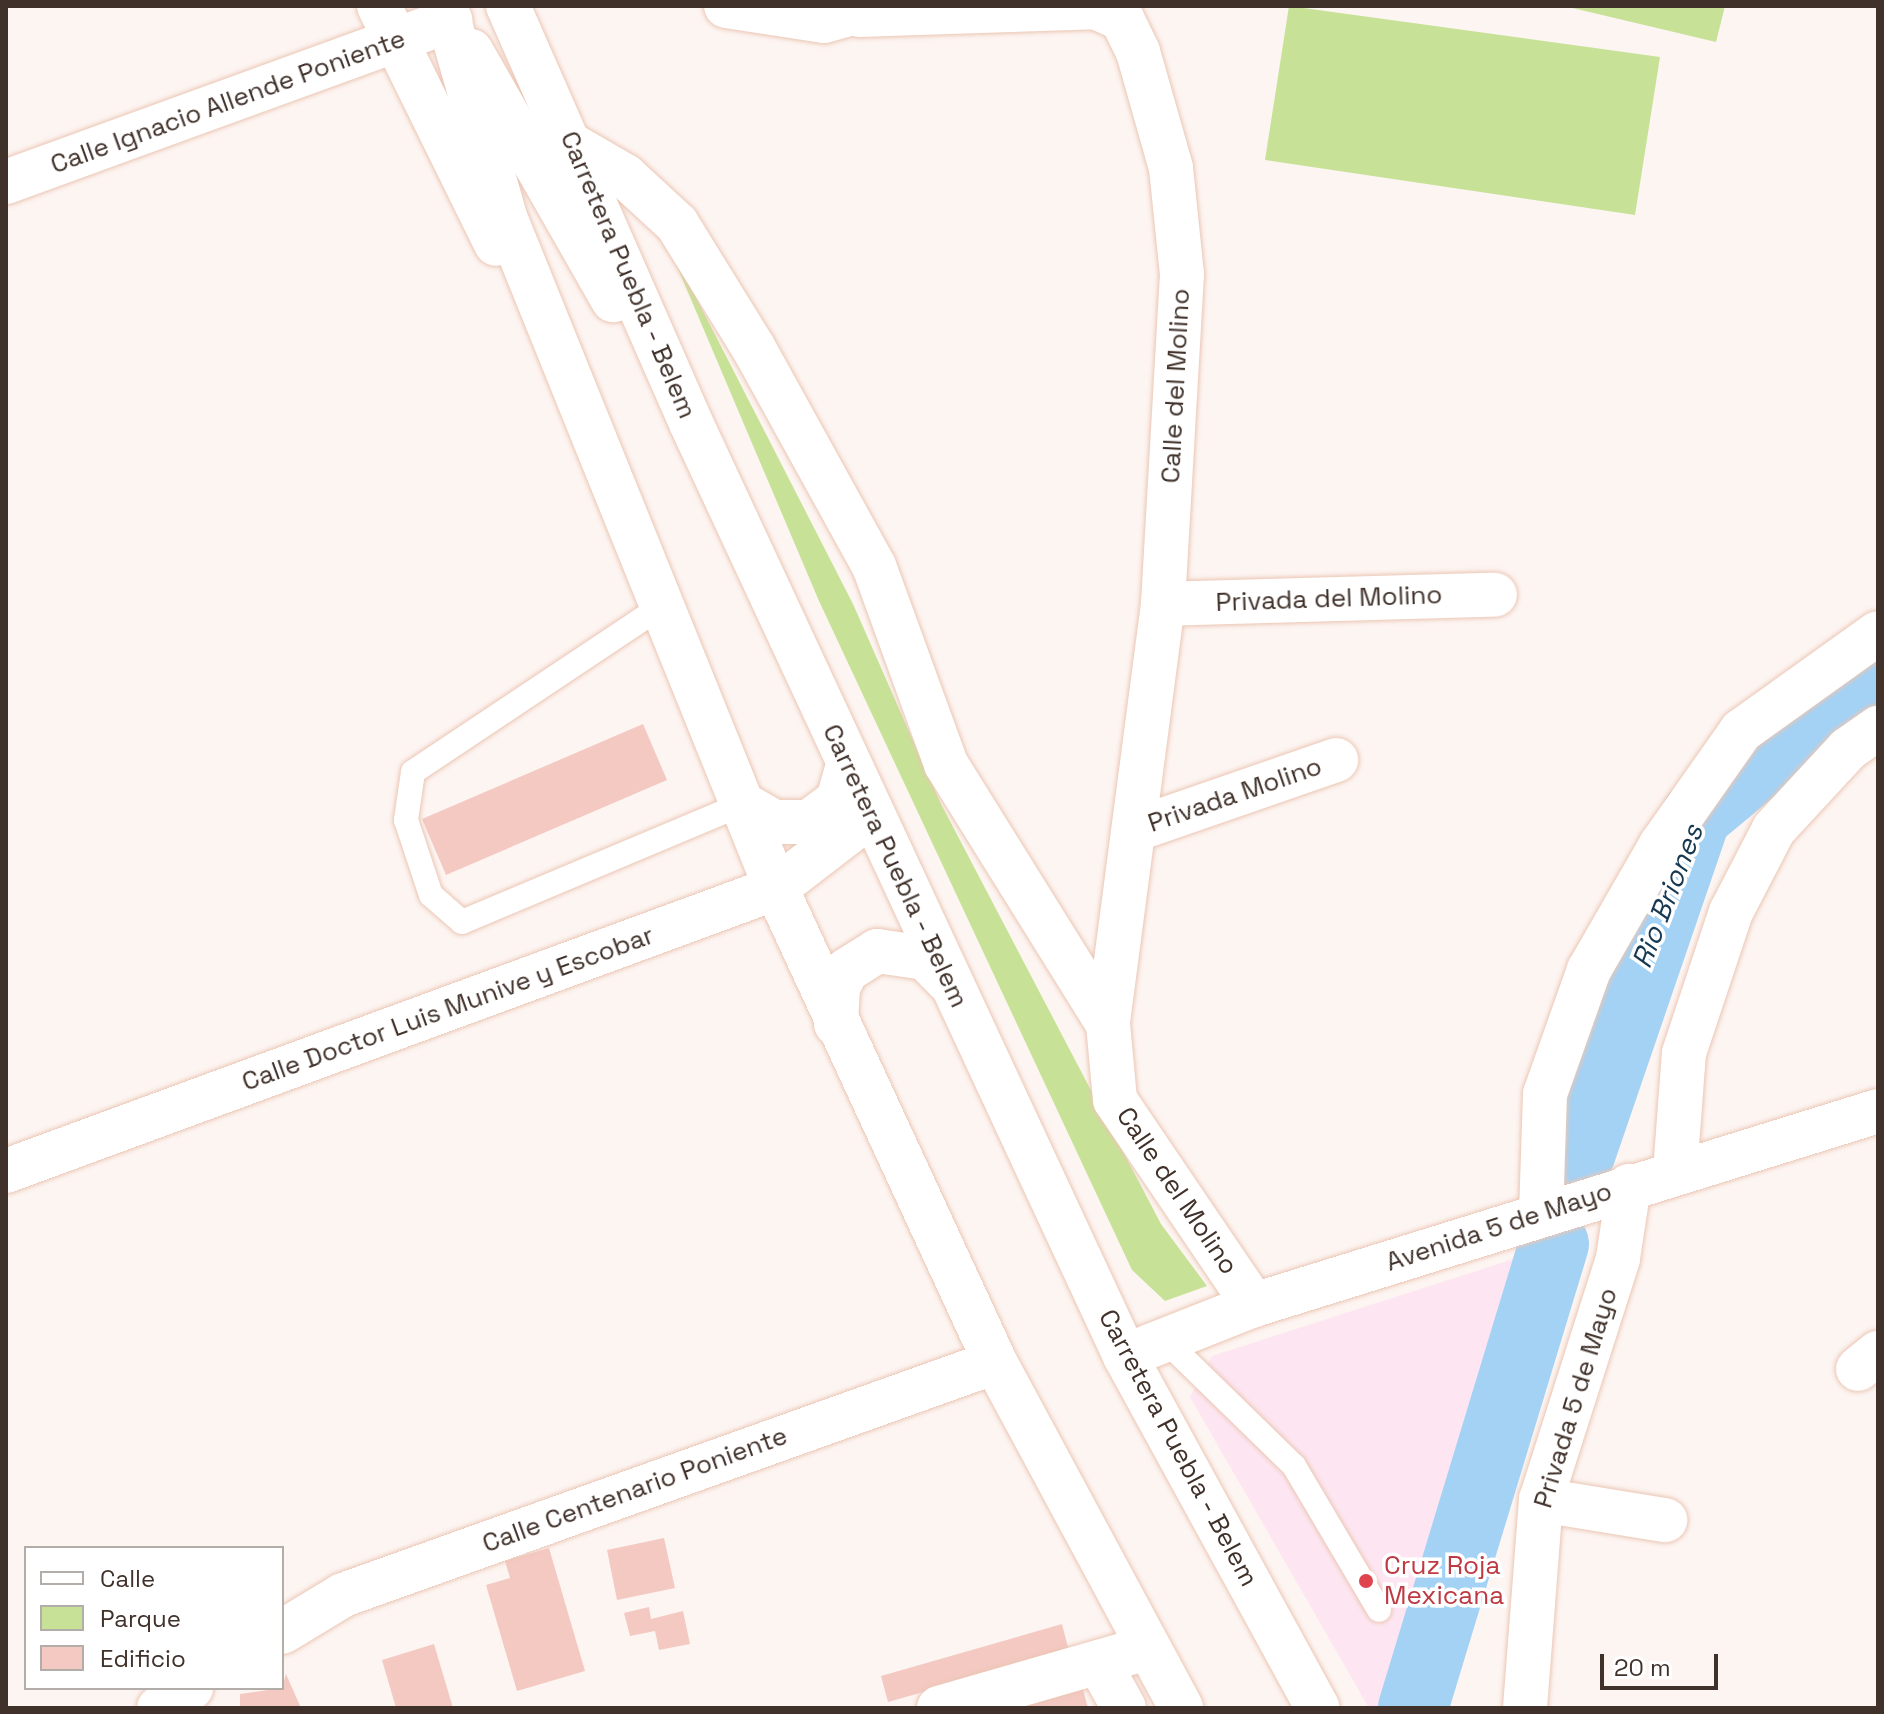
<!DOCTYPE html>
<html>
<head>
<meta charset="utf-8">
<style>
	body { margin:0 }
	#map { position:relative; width:1884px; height:1714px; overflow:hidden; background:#fdf5f2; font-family:"Space Grotesk",sans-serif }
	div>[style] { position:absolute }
	.medical>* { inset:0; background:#fde6f2 }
	.green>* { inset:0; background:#c7e297 }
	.river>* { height:70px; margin:-35px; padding:0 35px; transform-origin:35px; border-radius:35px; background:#a3d2f5 }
	.building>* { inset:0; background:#f4c9c2 }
	.roads { filter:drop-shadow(0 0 2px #ebc6b4) drop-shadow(0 0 2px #ebc6b4) }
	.lane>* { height:24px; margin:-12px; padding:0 12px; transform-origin:12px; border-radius:12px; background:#fff }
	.street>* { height:44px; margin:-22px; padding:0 22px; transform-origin:22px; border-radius:22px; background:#fff }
	.secondary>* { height:44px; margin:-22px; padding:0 22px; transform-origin:22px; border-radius:22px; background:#fff }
	.primary>* { height:44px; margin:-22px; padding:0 22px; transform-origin:22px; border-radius:22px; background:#fff }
	.dots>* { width:22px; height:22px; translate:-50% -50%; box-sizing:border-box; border:4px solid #fff; border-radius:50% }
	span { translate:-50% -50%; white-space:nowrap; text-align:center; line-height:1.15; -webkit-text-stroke:7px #fff; paint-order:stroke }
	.street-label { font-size:26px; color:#40312a }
	.health-label { font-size:26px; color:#be3a42 }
	.left { translate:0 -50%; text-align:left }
	.water-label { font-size:28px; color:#163951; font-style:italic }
	.frame { position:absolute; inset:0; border:8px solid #40312a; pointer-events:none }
	.legend { position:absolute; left:24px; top:1546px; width:260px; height:144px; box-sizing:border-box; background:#fff; border:2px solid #b3adaa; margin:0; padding:10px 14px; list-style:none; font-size:24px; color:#40312a }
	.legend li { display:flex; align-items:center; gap:16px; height:40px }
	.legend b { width:40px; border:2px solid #b3adaa }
	.scale { position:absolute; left:1600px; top:1654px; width:118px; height:36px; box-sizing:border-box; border:4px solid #40312a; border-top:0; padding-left:10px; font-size:24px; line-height:28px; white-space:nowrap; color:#40312a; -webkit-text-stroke:6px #fff; paint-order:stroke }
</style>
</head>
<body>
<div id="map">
	<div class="medical">
		<i style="clip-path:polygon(1526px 1255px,1476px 1454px,1397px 1708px,1369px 1708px,1190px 1397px,1212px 1356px)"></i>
	</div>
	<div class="green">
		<i style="clip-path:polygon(1289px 6px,1660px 57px,1635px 215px,1265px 160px)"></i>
		<i style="clip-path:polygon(1564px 6px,1725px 6px,1716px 42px)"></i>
		<i style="clip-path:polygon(662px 231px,853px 604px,941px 804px,1161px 1224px,1207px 1286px,1165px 1301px,1132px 1270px,819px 601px)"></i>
	</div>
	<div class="river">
		<i style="left:1580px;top:1155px;width:358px;rotate:-71.1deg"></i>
		<i style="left:1696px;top:816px;width:236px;rotate:-39.7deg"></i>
		<i style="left:1413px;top:1708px;width:485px;rotate:-73.1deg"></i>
	</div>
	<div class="building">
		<i style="clip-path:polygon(643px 724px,667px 780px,446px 875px,422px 819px)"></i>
		<i style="clip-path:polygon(664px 1538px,675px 1588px,617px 1600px,607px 1550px)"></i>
		<i style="clip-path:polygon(549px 1548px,585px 1671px,517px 1691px,486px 1585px,510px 1578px,505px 1561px)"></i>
		<i style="clip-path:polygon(649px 1607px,651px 1619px,683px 1611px,690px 1644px,659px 1650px,655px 1631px,630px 1636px,624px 1613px)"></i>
		<i style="clip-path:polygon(1062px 1624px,1069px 1651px,888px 1702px,881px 1676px)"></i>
		<i style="clip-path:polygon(434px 1644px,453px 1708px,396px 1708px,382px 1660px)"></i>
		<i style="clip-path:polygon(286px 1674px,301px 1708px,240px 1708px,240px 1694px,282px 1688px)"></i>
		<i style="clip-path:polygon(1081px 1682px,1088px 1708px,997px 1708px)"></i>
	</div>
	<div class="roads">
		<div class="lane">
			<i style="left:662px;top:606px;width:299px;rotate:146.3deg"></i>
			<i style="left:413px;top:772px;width:49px;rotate:98.3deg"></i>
			<i style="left:406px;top:820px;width:79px;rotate:71.6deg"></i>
			<i style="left:431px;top:895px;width:41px;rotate:41.1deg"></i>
			<i style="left:462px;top:922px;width:305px;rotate:-22.8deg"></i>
			<i style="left:1167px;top:1342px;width:177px;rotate:44.3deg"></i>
			<i style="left:1294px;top:1466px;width:167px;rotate:59.4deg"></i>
		</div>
		<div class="street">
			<i style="left:726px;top:6px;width:99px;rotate:8.7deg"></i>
			<i style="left:824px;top:21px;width:55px;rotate:-15.8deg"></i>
			<i style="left:859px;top:15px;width:236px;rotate:-1.9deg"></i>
			<i style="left:1095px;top:7px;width:30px;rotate:24deg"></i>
			<i style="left:1122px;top:19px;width:37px;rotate:64deg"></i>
			<i style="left:1138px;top:52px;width:121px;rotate:74.1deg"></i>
			<i style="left:1171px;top:168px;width:107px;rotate:84.1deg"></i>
			<i style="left:1182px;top:274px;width:331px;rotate:93.3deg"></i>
			<i style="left:1163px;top:604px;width:424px;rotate:97.5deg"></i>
			<i style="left:1108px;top:1024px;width:76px;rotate:84.7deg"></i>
			<i style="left:1115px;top:1100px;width:248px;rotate:55.9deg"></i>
			<i style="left:575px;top:147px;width:58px;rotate:30.1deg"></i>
			<i style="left:625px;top:176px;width:71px;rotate:42.7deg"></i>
			<i style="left:677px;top:224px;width:145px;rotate:58.3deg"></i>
			<i style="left:753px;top:347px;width:250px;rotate:61.1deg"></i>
			<i style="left:874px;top:566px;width:211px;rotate:70deg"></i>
			<i style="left:946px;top:764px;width:306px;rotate:58.1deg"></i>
			<i style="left:1163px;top:604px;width:332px;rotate:-1.6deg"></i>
			<i style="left:1134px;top:830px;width:214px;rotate:-19.1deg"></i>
			<i style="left:6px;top:1171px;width:820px;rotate:-20.18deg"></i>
			<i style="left:776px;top:888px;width:121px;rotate:-37.6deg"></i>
			<i style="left:1675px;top:1172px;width:119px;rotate:-85.7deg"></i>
			<i style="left:1684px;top:1053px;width:149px;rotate:-71.6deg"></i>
			<i style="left:1731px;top:912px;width:93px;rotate:-62.6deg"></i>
			<i style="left:1774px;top:829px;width:109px;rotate:-47.2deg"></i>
			<i style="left:1848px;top:749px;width:37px;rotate:-35deg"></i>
			<i style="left:1541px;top:1214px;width:120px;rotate:-88.1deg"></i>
			<i style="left:1545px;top:1094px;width:132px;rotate:-70.5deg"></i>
			<i style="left:1589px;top:970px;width:144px;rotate:-60.1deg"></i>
			<i style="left:1661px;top:845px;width:139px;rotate:-54.9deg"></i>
			<i style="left:1741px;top:731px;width:168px;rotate:-35.6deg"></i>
			<i style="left:1125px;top:1356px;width:139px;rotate:-21.6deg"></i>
			<i style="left:1254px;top:1305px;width:653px;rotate:-17.27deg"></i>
			<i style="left:1858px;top:1369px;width:26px;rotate:-39deg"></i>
			<i style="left:1541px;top:1500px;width:126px;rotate:9.2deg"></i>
			<i style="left:1099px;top:1663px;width:51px;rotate:60.9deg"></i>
			<i style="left:939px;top:1708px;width:216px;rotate:-16.1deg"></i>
			<i style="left:1525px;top:1708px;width:209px;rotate:-85.6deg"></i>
			<i style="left:1541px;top:1500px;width:254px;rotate:-72.3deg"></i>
			<i style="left:1618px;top:1258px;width:73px;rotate:-81.3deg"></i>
		</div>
		<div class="secondary">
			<i style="left:6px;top:182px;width:473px;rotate:-20deg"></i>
			<i style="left:282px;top:1632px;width:71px;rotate:-31.2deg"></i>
			<i style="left:343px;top:1595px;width:692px;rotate:-19.66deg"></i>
			<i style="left:159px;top:1708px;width:38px;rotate:-32deg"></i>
		</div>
		<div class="primary">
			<i style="left:379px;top:6px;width:265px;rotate:63.8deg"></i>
			<i style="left:445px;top:6px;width:219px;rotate:74.1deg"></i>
			<i style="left:505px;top:217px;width:724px;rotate:68.01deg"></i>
			<i style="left:776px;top:888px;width:522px;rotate:65.2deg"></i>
			<i style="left:995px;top:1362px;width:393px;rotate:61.7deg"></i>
			<i style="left:508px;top:6px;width:455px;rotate:66.3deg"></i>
			<i style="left:691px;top:423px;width:1029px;rotate:65.05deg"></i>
			<i style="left:1125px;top:1356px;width:401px;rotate:61.3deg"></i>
			<i style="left:471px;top:51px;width:287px;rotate:60.3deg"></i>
			<i style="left:743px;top:804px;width:36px;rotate:30deg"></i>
			<i style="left:774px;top:822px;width:35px"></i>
			<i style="left:809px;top:822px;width:36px;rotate:-37deg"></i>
			<i style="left:838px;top:800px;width:36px;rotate:-74deg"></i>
			<i style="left:836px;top:1024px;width:37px;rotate:-87deg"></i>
			<i style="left:838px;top:987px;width:19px;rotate:-62deg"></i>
			<i style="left:847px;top:970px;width:36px;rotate:-32deg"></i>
			<i style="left:877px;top:951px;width:49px;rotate:8.3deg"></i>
			<i style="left:925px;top:958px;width:33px;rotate:45deg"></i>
		</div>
	</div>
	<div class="dots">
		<i style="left:1366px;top:1581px;background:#e0444e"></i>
	</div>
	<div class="street-label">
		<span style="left:228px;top:102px;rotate:-20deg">Calle Ignacio Allende Poniente</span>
		<span style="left:628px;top:275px;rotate:67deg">Carretera Puebla - Belem</span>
		<span style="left:1176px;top:386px;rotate:-87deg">Calle del Molino</span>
		<span style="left:1329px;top:599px;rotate:-2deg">Privada del Molino</span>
		<span style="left:1235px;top:795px;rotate:-19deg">Privada Molino</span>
		<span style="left:895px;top:866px;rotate:65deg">Carretera Puebla - Belem</span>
		<span style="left:448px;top:1009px;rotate:-20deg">Calle Doctor Luis Munive y Escobar</span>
		<span style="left:1177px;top:1191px;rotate:56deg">Calle del Molino</span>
		<span style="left:1499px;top:1227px;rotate:-18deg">Avenida 5 de Mayo</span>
		<span style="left:1576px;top:1398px;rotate:-73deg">Privada 5 de Mayo</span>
		<span style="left:1178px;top:1448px;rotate:62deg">Carretera Puebla - Belem</span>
		<span style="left:635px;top:1490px;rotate:-20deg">Calle Centenario Poniente</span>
	</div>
	<div class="health-label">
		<span class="left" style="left:1384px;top:1581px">Cruz Roja<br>Mexicana</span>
	</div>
	<div class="water-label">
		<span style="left:1667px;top:896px;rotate:-69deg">Rio Briones</span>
	</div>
	<div class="frame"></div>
	<ul class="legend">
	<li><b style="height:10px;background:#fff"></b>Calle</li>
	<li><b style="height:22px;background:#c7e297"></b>Parque</li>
	<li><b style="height:22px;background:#f4c9c2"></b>Edificio</li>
	</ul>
	<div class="scale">20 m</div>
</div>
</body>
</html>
